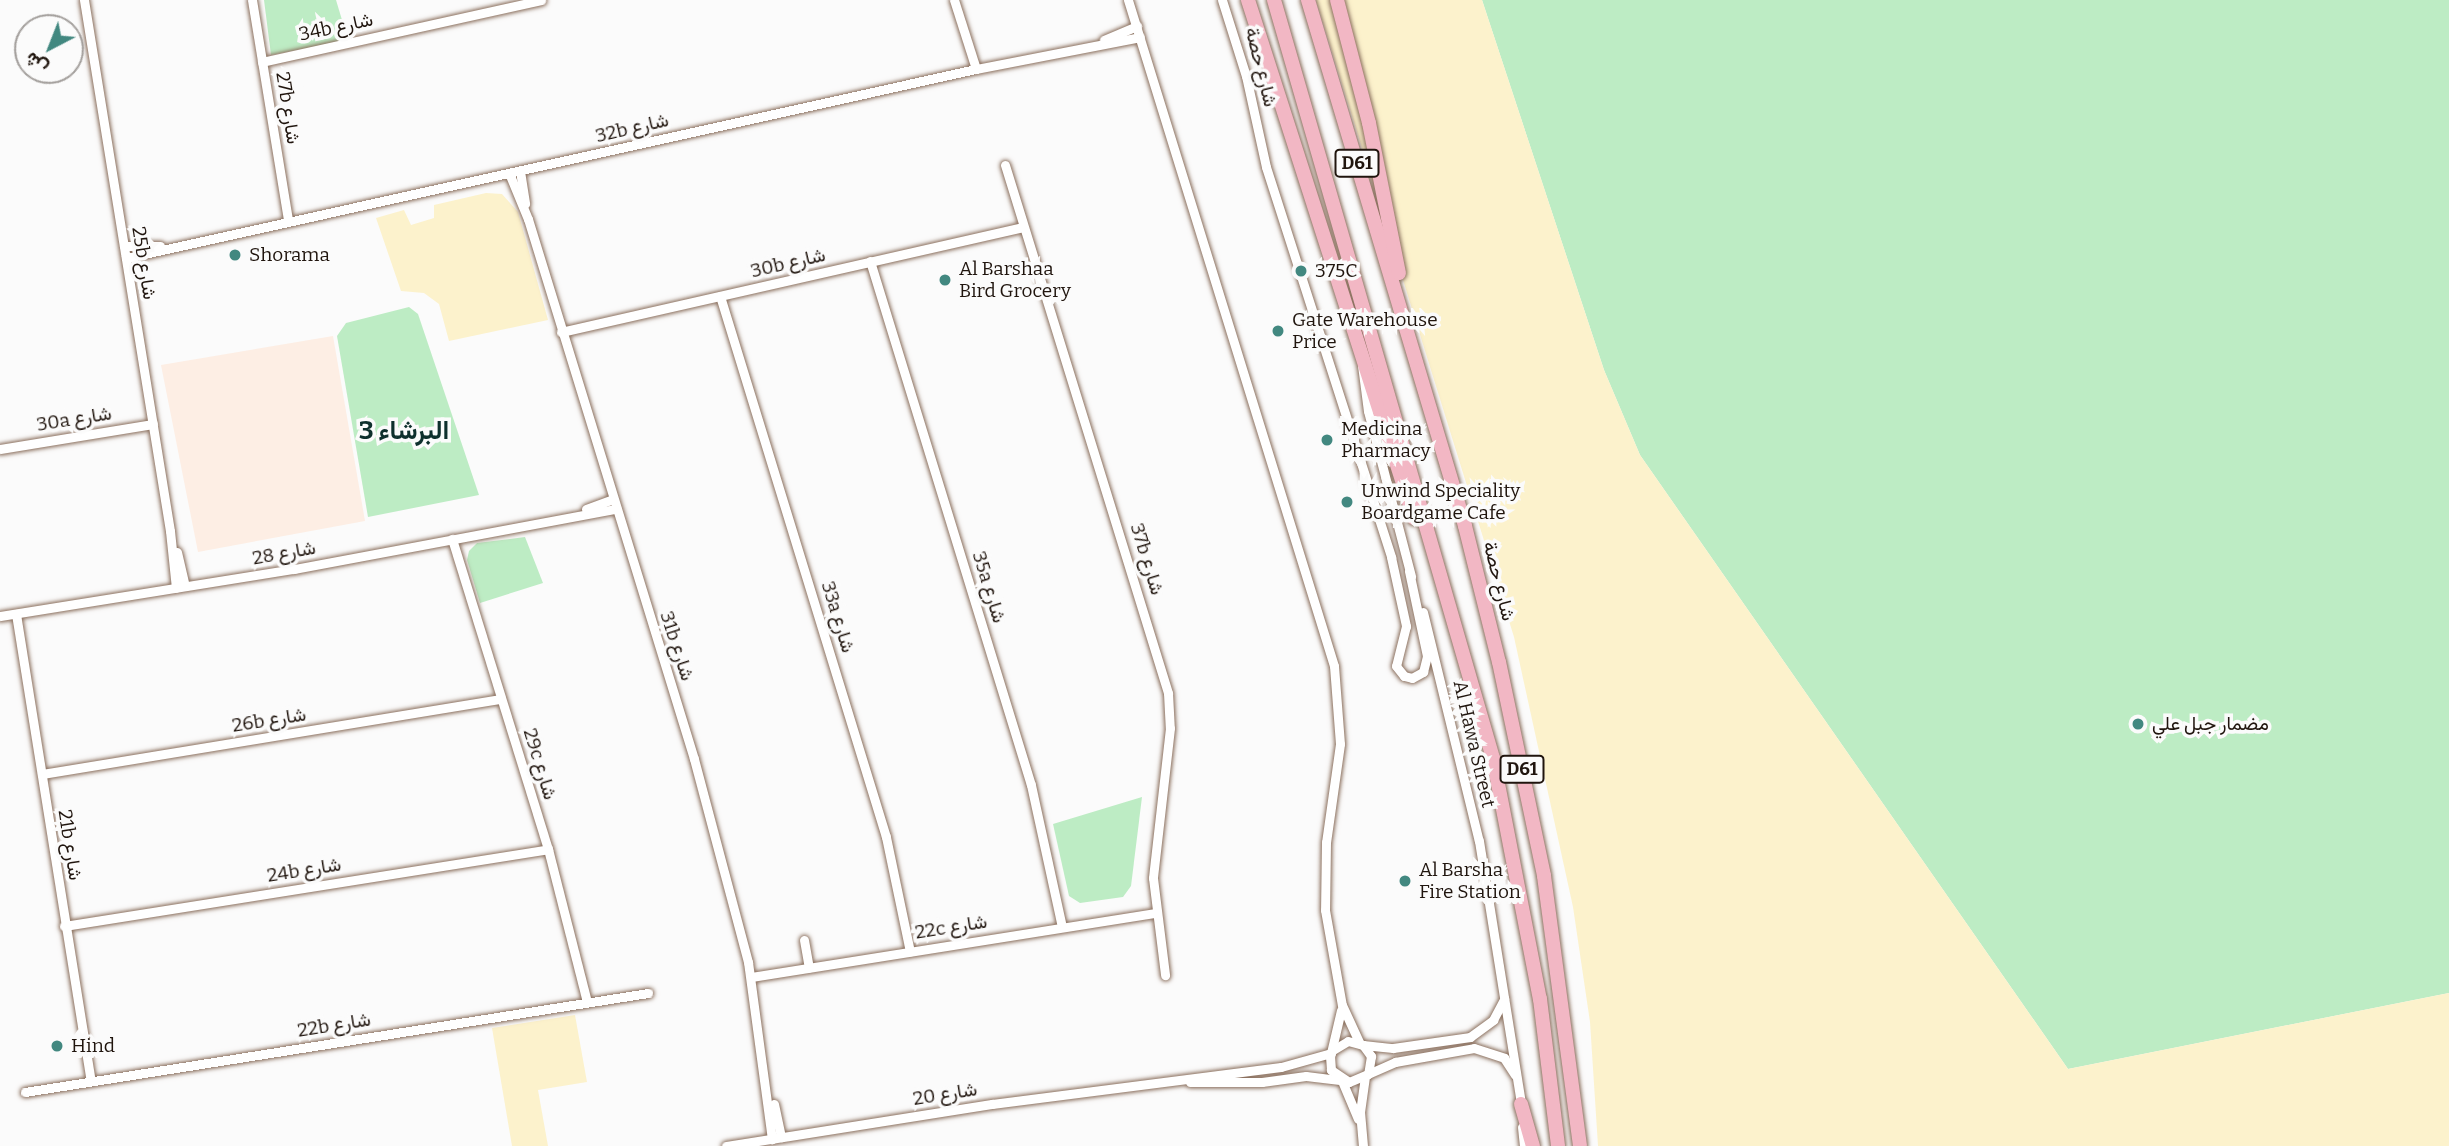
<!DOCTYPE html>
<html>
<head>
<meta charset="utf-8">
<style>
	body { margin:0 }
	#map { position:relative; width:2449px; height:1146px; overflow:hidden; background:#fbfbfb; font-family:Bitter,Vazirmatn,serif }
	div>[style] { position:absolute }
	.built>* { inset:0; background:#fdeee4 }
	.green>* { inset:0; background:#bdecc4 }
	.sand>* { inset:0; background:#fcf2cc }
	.roads { filter:drop-shadow(0 0 2px #8b705e) drop-shadow(0 0 2px #8b705e) }
	.minor>* { height:9px; margin:-4.5px; padding:0 4.5px; transform-origin:4.5px; border-radius:4.5px; background:#fff }
	.primary>* { height:14px; margin:-7px; padding:0 7px; transform-origin:7px; border-radius:7px; background:#f2b7c4 }
	.dots>* { width:19px; height:19px; translate:-50% -50%; box-sizing:border-box; border:4px solid #fbfbfb; border-radius:50% }
	span { translate:-50% -50%; white-space:nowrap; text-align:center; line-height:1.15; -webkit-text-stroke:7px #fbfbfb; paint-order:stroke }
	.shield-label span { padding:2px 5px; background:#fbfbfb; border:2px solid; border-radius:5px; -webkit-text-stroke-width:0 }
	.shield-label { font-size:18px; color:#20150e; font-weight:700 }
	.street-label { font-size:19px; color:#20150e }
	.poi-label { font-size:19px; color:#20150e }
	.left { translate:0 -50%; text-align:left }
	.district-label { font-size:26px; color:#0e302d; font-weight:700 }
	.north { position:absolute; left:14px; top:14px; width:70px; height:70px; box-sizing:border-box; background:#fbfbfb; border:2px solid #a39f9c; border-radius:50%; rotate:222deg; font-size:19px; font-weight:700; line-height:28px; text-align:center; color:#20150e }
	.north::after { content:''; display:block; margin:auto; width:24px; height:32px; background:#428880; clip-path:polygon(50% 0,100% 100%,50% 72%,0 100%) }
</style>
</head>
<body>
<div id="map">
	<div class="built">
		<i style="clip-path:polygon(333px 336px,365px 521px,198px 552px,161px 365px)"></i>
	</div>
	<div class="green">
		<i style="clip-path:polygon(264px 0,336px 0,348px 40px,271px 55px)"></i>
		<i style="clip-path:polygon(1482px 0,2449px 0,2449px 993px,2068px 1069px,1640px 455px,1604px 370px)"></i>
		<i style="clip-path:polygon(409px 307px,418px 314px,479px 495px,368px 517px,337px 336px,346px 323px)"></i>
		<i style="clip-path:polygon(525px 537px,543px 583px,480px 603px,467px 560px,469px 551px,477px 543px)"></i>
		<i style="clip-path:polygon(1142px 797px,1131px 886px,1123px 897px,1080px 903px,1069px 896px,1053px 824px)"></i>
	</div>
	<div class="sand">
		<i style="clip-path:polygon(1316px 0,1482px 0,1604px 370px,1640px 455px,2068px 1069px,2449px 993px,2449px 1146px,1598px 1146px,1590px 1022px,1573px 907px,1514px 637px)"></i>
		<i style="clip-path:polygon(486px 193px,502px 194px,518px 212px,548px 320px,449px 341px,439px 304px,424px 293px,401px 291px,376px 218px,404px 210px,411px 225px,434px 218px,434px 205px)"></i>
		<i style="clip-path:polygon(575px 1015px,587px 1082px,538px 1090px,548px 1146px,512px 1146px,492px 1028px)"></i>
	</div>
	<div class="roads">
		<div class="minor">
			<i style="left:84px;top:0;width:538px;rotate:80.8deg"></i>
			<i style="left:170px;top:531px;width:57px;rotate:84deg"></i>
			<i style="left:252px;top:0;width:224px;rotate:80.7deg"></i>
			<i style="left:954px;top:0;width:72px;rotate:72.3deg"></i>
			<i style="left:1128px;top:0;width:697px;rotate:72.81deg"></i>
			<i style="left:1334px;top:666px;width:78px;rotate:85.6deg"></i>
			<i style="left:1340px;top:744px;width:99px;rotate:98.1deg"></i>
			<i style="left:1326px;top:842px;width:68px;rotate:90.8deg"></i>
			<i style="left:1325px;top:910px;width:97px;rotate:79.9deg"></i>
			<i style="left:1342px;top:1005px;width:41px;rotate:65.3deg"></i>
			<i style="left:1222px;top:0;width:80px;rotate:72.5deg"></i>
			<i style="left:1246px;top:76px;width:93px;rotate:77.6deg"></i>
			<i style="left:1266px;top:167px;width:410px;rotate:72.2deg"></i>
			<i style="left:1391px;top:557px;width:71px;rotate:77.7deg"></i>
			<i style="left:1406px;top:626px;width:41px;rotate:104deg"></i>
			<i style="left:1396px;top:666px;width:13px;rotate:51deg"></i>
			<i style="left:1404px;top:676px;width:8px;rotate:14deg"></i>
			<i style="left:1412px;top:678px;width:13px;rotate:-29deg"></i>
			<i style="left:1423px;top:672px;width:16px;rotate:-76deg"></i>
			<i style="left:1427px;top:656px;width:87px;rotate:-102deg"></i>
			<i style="left:1104px;top:40px;width:36px;rotate:-23deg"></i>
			<i style="left:262px;top:62px;width:286px;rotate:-12.5deg"></i>
			<i style="left:1005px;top:165px;width:553px;rotate:72.84deg"></i>
			<i style="left:1168px;top:693px;width:35px;rotate:87deg"></i>
			<i style="left:1170px;top:728px;width:151px;rotate:96.5deg"></i>
			<i style="left:1153px;top:878px;width:98px;rotate:82.9deg"></i>
			<i style="left:520px;top:171px;width:33px;rotate:81deg"></i>
			<i style="left:509px;top:173px;width:50px;rotate:67.6deg"></i>
			<i style="left:528px;top:219px;width:565px;rotate:72.91deg"></i>
			<i style="left:694px;top:759px;width:210px;rotate:75.1deg"></i>
			<i style="left:748px;top:962px;width:179px;rotate:82.3deg"></i>
			<i style="left:124px;top:246px;width:36px"></i>
			<i style="left:126px;top:258px;width:871px;rotate:-12.54deg"></i>
			<i style="left:976px;top:69px;width:167px;rotate:-11deg"></i>
			<i style="left:870px;top:261px;width:548px;rotate:72.92deg"></i>
			<i style="left:1031px;top:785px;width:145px;rotate:77.7deg"></i>
			<i style="left:720px;top:296px;width:566px;rotate:72.94deg"></i>
			<i style="left:886px;top:837px;width:117px;rotate:78.2deg"></i>
			<i style="left:561px;top:332px;width:474px;rotate:-12.8deg"></i>
			<i style="left:1362px;top:365px;width:46px;rotate:82.6deg"></i>
			<i style="left:1368px;top:411px;width:171px;rotate:75.4deg"></i>
			<i style="left:0;top:449px;width:155px;rotate:-9.3deg"></i>
			<i style="left:586px;top:509px;width:29px;rotate:-20deg"></i>
			<i style="left:452px;top:539px;width:325px;rotate:72.8deg"></i>
			<i style="left:548px;top:849px;width:158px;rotate:75.7deg"></i>
			<i style="left:177px;top:552px;width:35px;rotate:77deg"></i>
			<i style="left:1423px;top:612px;width:236px;rotate:76.3deg"></i>
			<i style="left:1479px;top:841px;width:271px;rotate:80.9deg"></i>
			<i style="left:16px;top:614px;width:473px;rotate:80.9deg"></i>
			<i style="left:0;top:616px;width:298px;rotate:-9.1deg"></i>
			<i style="left:294px;top:569px;width:328px;rotate:-10.6deg"></i>
			<i style="left:42px;top:774px;width:465px;rotate:-9.3deg"></i>
			<i style="left:64px;top:926px;width:490px;rotate:-9deg"></i>
			<i style="left:804px;top:940px;width:28px;rotate:80deg"></i>
			<i style="left:751px;top:977px;width:410px;rotate:-9deg"></i>
			<i style="left:1363px;top:1045px;width:30px;rotate:6deg"></i>
			<i style="left:1393px;top:1048px;width:78px;rotate:-8.1deg"></i>
			<i style="left:1470px;top:1037px;width:29px;rotate:-36deg"></i>
			<i style="left:1493px;top:1020px;width:24px;rotate:-62deg"></i>
			<i style="left:1333px;top:1050px;width:17px;rotate:-31deg"></i>
			<i style="left:1348px;top:1041px;width:16px;rotate:15deg"></i>
			<i style="left:1363px;top:1045px;width:14px;rotate:54deg"></i>
			<i style="left:1371px;top:1056px;width:18px;rotate:99deg"></i>
			<i style="left:1368px;top:1074px;width:21px;rotate:157deg"></i>
			<i style="left:1349px;top:1082px;width:22px;rotate:-146deg"></i>
			<i style="left:1331px;top:1070px;width:13px;rotate:-94deg"></i>
			<i style="left:1330px;top:1057px;width:48px;rotate:-76.8deg"></i>
			<i style="left:1368px;top:1074px;width:30px;rotate:-24deg"></i>
			<i style="left:1395px;top:1062px;width:80px;rotate:-10deg"></i>
			<i style="left:1474px;top:1048px;width:32px;rotate:18deg"></i>
			<i style="left:1504px;top:1058px;width:20px;rotate:57deg"></i>
			<i style="left:1342px;top:1081px;width:41px;rotate:67.2deg"></i>
			<i style="left:1190px;top:1082px;width:72px"></i>
			<i style="left:1262px;top:1082px;width:44px;rotate:-7.8deg"></i>
			<i style="left:1306px;top:1076px;width:34px;rotate:7deg"></i>
			<i style="left:25px;top:1092px;width:631px;rotate:-9.03deg"></i>
			<i style="left:774px;top:1104px;width:34px;rotate:78deg"></i>
			<i style="left:1522px;top:1127px;width:19px;rotate:84deg"></i>
			<i style="left:726px;top:1146px;width:269px;rotate:-9deg"></i>
			<i style="left:992px;top:1104px;width:291px;rotate:-7.3deg"></i>
			<i style="left:1281px;top:1067px;width:52px;rotate:-15.6deg"></i>
			<i style="left:1363px;top:1146px;width:34px;rotate:-95deg"></i>
			<i style="left:1360px;top:1112px;width:35px;rotate:-82deg"></i>
		</div>
		<div class="primary">
			<i style="left:1248px;top:0;width:544px;rotate:72.23deg"></i>
			<i style="left:1274px;top:0;width:789px;rotate:73.89deg"></i>
			<i style="left:1493px;top:758px;width:246px;rotate:79deg"></i>
			<i style="left:1540px;top:999px;width:148px;rotate:83deg"></i>
			<i style="left:1308px;top:0;width:549px;rotate:73.38deg"></i>
			<i style="left:1465px;top:526px;width:140px;rotate:76deg"></i>
			<i style="left:1499px;top:662px;width:219px;rotate:78.1deg"></i>
			<i style="left:1544px;top:876px;width:272px;rotate:82.4deg"></i>
			<i style="left:1337px;top:0;width:127px;rotate:75.4deg"></i>
			<i style="left:1369px;top:123px;width:153px;rotate:78.7deg"></i>
			<i style="left:1521px;top:1104px;width:44px;rotate:74.1deg"></i>
		</div>
	</div>
	<div class="dots">
		<i style="left:235px;top:255px;background:#428880"></i>
		<i style="left:1301px;top:271px;background:#428880"></i>
		<i style="left:945px;top:280px;background:#428880"></i>
		<i style="left:1278px;top:331px;background:#428880"></i>
		<i style="left:1327px;top:440px;background:#428880"></i>
		<i style="left:1347px;top:502px;background:#428880"></i>
		<i style="left:2138px;top:724px;background:#428880"></i>
		<i style="left:1405px;top:881px;background:#428880"></i>
		<i style="left:57px;top:1046px;background:#428880"></i>
	</div>
	<div class="shield-label">
		<span style="left:1357px;top:163px">D61</span>
		<span style="left:1522px;top:769px">D61</span>
	</div>
	<div class="street-label">
		<span style="left:336px;top:27px;rotate:-12deg">34b شارع</span>
		<span style="left:1261px;top:67px;rotate:76deg">شارع حصة</span>
		<span style="left:288px;top:108px;rotate:81deg">27b شارع</span>
		<span style="left:632px;top:128px;rotate:-13deg">32b شارع</span>
		<span style="left:144px;top:263px;rotate:81deg">25b شارع</span>
		<span style="left:788px;top:263px;rotate:-13deg">30b شارع</span>
		<span style="left:74px;top:419px;rotate:-9deg">30a شارع</span>
		<span style="left:284px;top:553px;rotate:-10deg">شارع 28</span>
		<span style="left:1147px;top:559px;rotate:73deg">37b شارع</span>
		<span style="left:1499px;top:581px;rotate:76deg">شارع حصة</span>
		<span style="left:989px;top:587px;rotate:73deg">35a شارع</span>
		<span style="left:838px;top:617px;rotate:73deg">33a شارع</span>
		<span style="left:677px;top:646px;rotate:72deg">31b شارع</span>
		<span style="left:269px;top:720px;rotate:-9deg">26b شارع</span>
		<span style="left:1474px;top:744px;rotate:77deg">Al Hawa Street</span>
		<span style="left:540px;top:764px;rotate:73deg">29c شارع</span>
		<span style="left:70px;top:845px;rotate:81deg">21b شارع</span>
		<span style="left:304px;top:870px;rotate:-9deg">24b شارع</span>
		<span style="left:951px;top:927px;rotate:-9deg">22c شارع</span>
		<span style="left:334px;top:1025px;rotate:-9deg">22b شارع</span>
		<span style="left:945px;top:1094px;rotate:-9deg">شارع 20</span>
	</div>
	<div class="poi-label">
		<span class="left" style="left:249px;top:255px">Shorama</span>
		<span class="left" style="left:959px;top:280px">Al Barshaa<br>Bird Grocery</span>
		<span class="left" style="left:1315px;top:271px">375C</span>
		<span class="left" style="left:1292px;top:331px">Gate Warehouse<br>Price</span>
		<span class="left" style="left:1341px;top:440px">Medicina<br>Pharmacy</span>
		<span class="left" style="left:1361px;top:502px">Unwind Speciality<br>Boardgame Cafe</span>
		<span class="left" style="left:2152px;top:724px">مضمار جبل علي</span>
		<span class="left" style="left:1419px;top:881px">Al Barsha<br>Fire Station</span>
		<span class="left" style="left:71px;top:1046px">Hind</span>
	</div>
	<div class="district-label">
		<span style="left:404px;top:431px">البرشاء 3</span>
	</div>
	<div class="north">ش</div>
</div>
</body>
</html>
